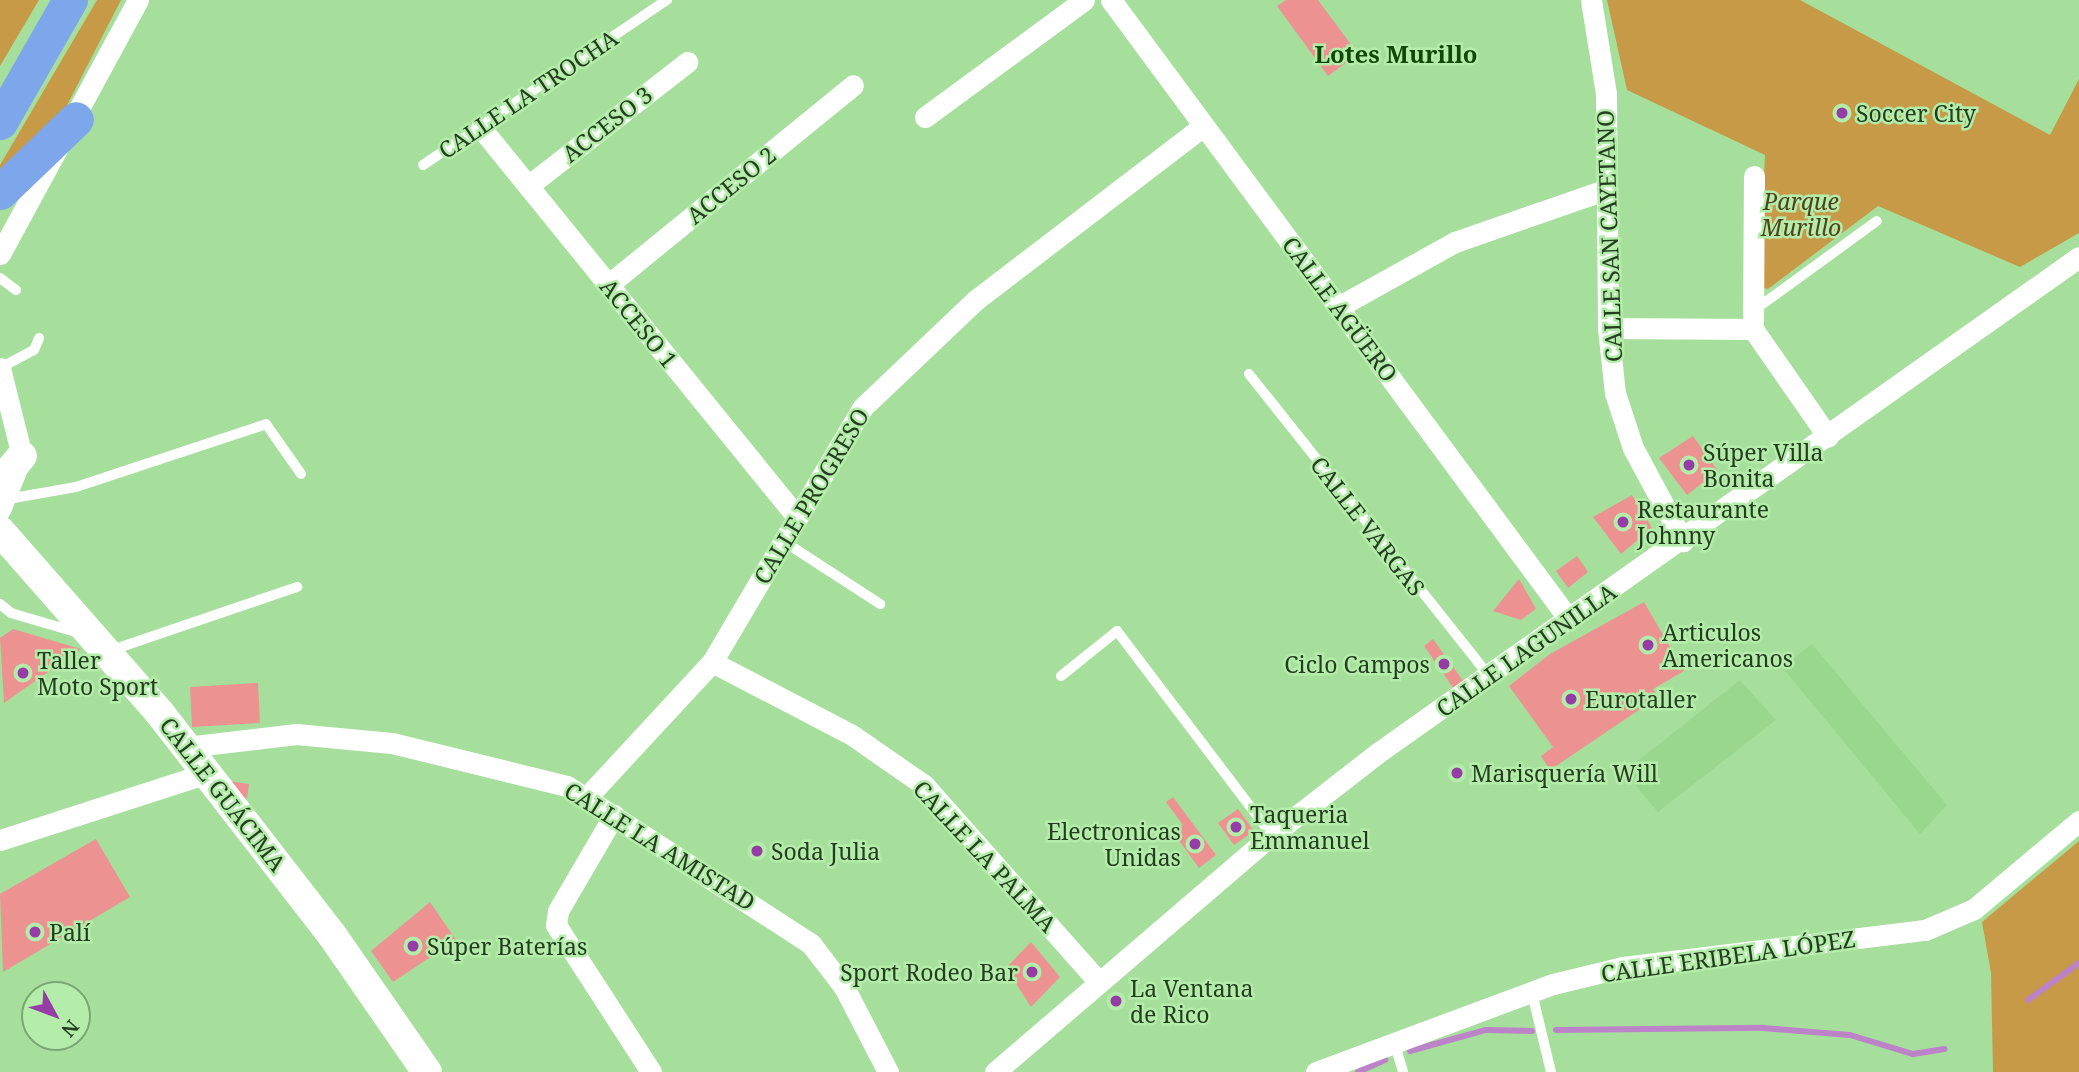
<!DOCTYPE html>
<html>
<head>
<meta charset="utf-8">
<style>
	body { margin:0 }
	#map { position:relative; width:2079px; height:1072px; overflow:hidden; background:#a6df9c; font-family:"Noto Serif",serif }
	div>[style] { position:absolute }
	.built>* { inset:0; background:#99d78e }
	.green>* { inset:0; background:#c69a46 }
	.stream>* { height:6px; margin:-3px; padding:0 3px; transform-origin:3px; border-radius:3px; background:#bc83c8 }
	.building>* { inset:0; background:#ec9392 }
	.service>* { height:10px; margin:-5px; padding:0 5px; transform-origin:5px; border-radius:5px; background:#fff }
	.minor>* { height:21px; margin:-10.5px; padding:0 10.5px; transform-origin:10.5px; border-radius:10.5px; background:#fff }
	.secondary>* { height:30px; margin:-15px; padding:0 15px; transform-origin:15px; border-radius:15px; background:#fff }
	.trunk>* { height:35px; margin:-17.5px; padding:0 17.5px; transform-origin:17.5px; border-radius:17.5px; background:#7ea6ea }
	.dots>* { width:19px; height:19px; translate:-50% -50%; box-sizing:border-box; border:4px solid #b3eda9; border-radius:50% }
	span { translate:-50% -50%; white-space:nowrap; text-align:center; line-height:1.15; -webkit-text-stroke:5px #b3eda9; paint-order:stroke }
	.street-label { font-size:23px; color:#253c21 }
	.poi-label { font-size:23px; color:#253c21 }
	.left { translate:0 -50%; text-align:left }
	.right { translate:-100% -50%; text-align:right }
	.park-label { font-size:23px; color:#523f1b; font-style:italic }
	.neighbourhood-label { font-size:24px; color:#124807; font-weight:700 }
	.north { position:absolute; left:21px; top:981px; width:70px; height:70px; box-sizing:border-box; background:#b3eda9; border:2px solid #7aa673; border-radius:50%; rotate:131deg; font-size:19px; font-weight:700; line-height:28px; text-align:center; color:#253c21 }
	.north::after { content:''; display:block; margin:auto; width:24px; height:32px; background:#953ca7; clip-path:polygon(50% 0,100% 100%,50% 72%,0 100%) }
</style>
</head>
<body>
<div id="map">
	<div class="built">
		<i style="clip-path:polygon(1812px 644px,1947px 805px,1920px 834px,1782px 667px)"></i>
		<i style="clip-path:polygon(1740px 680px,1776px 720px,1658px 812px,1624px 772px)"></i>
	</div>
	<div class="green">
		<i style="clip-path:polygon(0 0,39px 0,0 66px)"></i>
		<i style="clip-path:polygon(97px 0,121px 0,62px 115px,0 175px,0 165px)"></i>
		<i style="clip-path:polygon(1607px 0,1800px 0,2050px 135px,2079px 79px,2079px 233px,2020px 267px,1878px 206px,1768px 289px,1759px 287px,1765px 155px,1627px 90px)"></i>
		<i style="clip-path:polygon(2079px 841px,2079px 1072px,1993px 1072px,1991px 973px,1982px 922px)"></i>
	</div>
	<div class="stream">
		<i style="left:2028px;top:1000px;width:63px;rotate:-36deg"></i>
		<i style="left:1556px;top:1030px;width:207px;rotate:-0.6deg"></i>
		<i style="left:1763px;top:1028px;width:87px;rotate:4.6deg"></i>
		<i style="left:1850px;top:1035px;width:66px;rotate:16.8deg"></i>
		<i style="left:1913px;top:1054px;width:32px;rotate:-9deg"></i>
		<i style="left:1410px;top:1051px;width:78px;rotate:-15.6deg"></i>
		<i style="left:1485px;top:1030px;width:47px;rotate:1.2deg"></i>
		<i style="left:1358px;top:1072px;width:30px;rotate:-24deg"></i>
	</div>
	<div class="building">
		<i style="clip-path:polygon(1286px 0,1318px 0,1358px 54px,1328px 76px,1277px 6px)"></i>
		<i style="clip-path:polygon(1693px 436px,1718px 471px,1687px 495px,1659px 458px)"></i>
		<i style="clip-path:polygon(1632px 495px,1652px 528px,1621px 554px,1593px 517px)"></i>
		<i style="clip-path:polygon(1577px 556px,1588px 572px,1568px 588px,1556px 571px)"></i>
		<i style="clip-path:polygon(1519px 579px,1536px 609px,1521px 620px,1493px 611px)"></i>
		<i style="clip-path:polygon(1644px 602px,1684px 671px,1653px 689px,1658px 697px,1550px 770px,1541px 756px,1553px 747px,1509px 686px,1550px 654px)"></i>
		<i style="clip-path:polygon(13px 629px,81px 649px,4px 703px,0 638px)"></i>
		<i style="clip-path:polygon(1433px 639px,1464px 682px,1454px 689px,1424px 646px)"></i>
		<i style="clip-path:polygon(258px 683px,260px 723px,192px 727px,190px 687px)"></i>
		<i style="clip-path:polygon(228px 781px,249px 784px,247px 798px,226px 795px)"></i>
		<i style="clip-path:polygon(1173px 797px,1216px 855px,1199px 868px,1173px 832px,1183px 825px,1166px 802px)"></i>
		<i style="clip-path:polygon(1238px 809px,1254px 831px,1234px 845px,1218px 823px)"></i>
		<i style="clip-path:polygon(96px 839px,130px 897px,3px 972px,0 894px)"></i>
		<i style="clip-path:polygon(430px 902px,456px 940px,393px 982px,371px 951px)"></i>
		<i style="clip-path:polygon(1031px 942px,1060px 977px,1031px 1007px,1006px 968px)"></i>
	</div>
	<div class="service">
		<i style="left:423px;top:165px;width:295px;rotate:-34.1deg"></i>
		<i style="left:0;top:278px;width:20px;rotate:37deg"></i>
		<i style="left:1753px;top:311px;width:153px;rotate:-36deg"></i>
		<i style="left:0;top:368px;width:38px;rotate:-28deg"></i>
		<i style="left:34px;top:350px;width:13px;rotate:-67deg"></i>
		<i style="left:1249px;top:374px;width:386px;rotate:51.5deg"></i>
		<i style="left:8px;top:499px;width:69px;rotate:-10deg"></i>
		<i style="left:76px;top:487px;width:200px;rotate:-18.3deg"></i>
		<i style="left:266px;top:424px;width:61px;rotate:55deg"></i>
		<i style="left:783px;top:541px;width:116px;rotate:33deg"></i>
		<i style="left:0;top:604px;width:14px;rotate:39deg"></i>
		<i style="left:11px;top:613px;width:71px;rotate:16.4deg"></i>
		<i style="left:109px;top:651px;width:199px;rotate:-18.8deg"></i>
		<i style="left:1061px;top:676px;width:72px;rotate:-38.8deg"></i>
		<i style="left:1117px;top:631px;width:256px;rotate:52.8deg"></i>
		<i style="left:1532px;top:993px;width:81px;rotate:76.5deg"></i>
		<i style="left:1394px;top:1042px;width:31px;rotate:73deg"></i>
	</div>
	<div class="minor">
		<i style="left:1111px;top:0;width:769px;rotate:53.52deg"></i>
		<i style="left:1591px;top:0;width:95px;rotate:80.9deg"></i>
		<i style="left:1606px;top:94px;width:234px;rotate:89.5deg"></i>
		<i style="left:1608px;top:328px;width:65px;rotate:83.9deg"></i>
		<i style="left:1615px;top:393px;width:58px;rotate:71.9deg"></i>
		<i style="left:1633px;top:448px;width:106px;rotate:61.7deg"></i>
		<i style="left:925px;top:117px;width:197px;rotate:-36.3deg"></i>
		<i style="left:481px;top:128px;width:501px;rotate:50.91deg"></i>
		<i style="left:1754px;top:176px;width:153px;rotate:90.4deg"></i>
		<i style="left:1753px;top:329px;width:131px;rotate:55.2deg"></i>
		<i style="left:528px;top:186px;width:202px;rotate:-37.9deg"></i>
		<i style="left:0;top:254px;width:289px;rotate:-61.5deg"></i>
		<i style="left:608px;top:285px;width:316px;rotate:-39.2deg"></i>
		<i style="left:1338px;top:307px;width:134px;rotate:-29.1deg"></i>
		<i style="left:1455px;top:242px;width:161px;rotate:-19.2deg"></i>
		<i style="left:1608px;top:328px;width:145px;rotate:0.4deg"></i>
		<i style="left:0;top:368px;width:91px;rotate:76deg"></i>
		<i style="left:22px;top:456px;width:58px;rotate:112.2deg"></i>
		<i style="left:712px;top:662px;width:158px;rotate:27.5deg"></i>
		<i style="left:852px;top:735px;width:88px;rotate:34.8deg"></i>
		<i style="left:924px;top:785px;width:264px;rotate:48.4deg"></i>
		<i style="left:186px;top:747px;width:111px;rotate:-6.7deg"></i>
		<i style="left:296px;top:734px;width:96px;rotate:5.4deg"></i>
		<i style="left:392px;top:743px;width:180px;rotate:13.8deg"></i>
		<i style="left:567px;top:786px;width:291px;rotate:32.9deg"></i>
		<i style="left:811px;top:944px;width:54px;rotate:52.5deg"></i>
		<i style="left:844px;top:987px;width:96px;rotate:62.6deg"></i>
		<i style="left:587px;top:797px;width:184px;rotate:-47.2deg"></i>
		<i style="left:712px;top:662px;width:295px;rotate:-59.4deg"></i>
		<i style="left:862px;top:408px;width:158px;rotate:-43.5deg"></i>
		<i style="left:977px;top:299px;width:285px;rotate:-37.4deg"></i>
		<i style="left:614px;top:815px;width:111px;rotate:120.3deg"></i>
		<i style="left:558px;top:911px;width:14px;rotate:98deg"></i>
		<i style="left:556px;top:925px;width:175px;rotate:57.1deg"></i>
		<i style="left:0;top:840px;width:214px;rotate:-17.9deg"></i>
		<i style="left:995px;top:1072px;width:365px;rotate:-40.6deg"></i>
		<i style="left:1272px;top:835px;width:135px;rotate:-37.8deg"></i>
		<i style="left:1379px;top:752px;width:857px;rotate:-35.27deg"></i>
		<i style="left:1316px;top:1072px;width:253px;rotate:-20.4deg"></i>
		<i style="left:1553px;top:984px;width:72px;rotate:-13.7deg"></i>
		<i style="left:1623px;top:967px;width:304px;rotate:-7deg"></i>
		<i style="left:1925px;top:930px;width:53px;rotate:-23.2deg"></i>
		<i style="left:1974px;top:909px;width:137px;rotate:-40deg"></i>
	</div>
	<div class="secondary">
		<i style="left:0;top:482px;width:34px;rotate:-50deg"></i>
		<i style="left:0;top:531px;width:241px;rotate:48.7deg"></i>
		<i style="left:159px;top:712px;width:282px;rotate:52.2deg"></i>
		<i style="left:332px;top:935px;width:167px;rotate:55.3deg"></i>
	</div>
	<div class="trunk">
		<i style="left:0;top:122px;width:141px;rotate:-60.2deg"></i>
		<i style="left:0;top:192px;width:105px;rotate:-43.8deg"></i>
	</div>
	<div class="dots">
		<i style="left:1842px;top:113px;background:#953ca7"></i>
		<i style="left:1689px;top:465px;background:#953ca7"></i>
		<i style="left:1623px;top:522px;background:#953ca7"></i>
		<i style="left:1648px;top:645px;background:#953ca7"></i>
		<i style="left:1444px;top:664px;background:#953ca7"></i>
		<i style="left:23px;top:673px;background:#953ca7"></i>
		<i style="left:1571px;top:699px;background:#953ca7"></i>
		<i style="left:1457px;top:773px;background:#953ca7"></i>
		<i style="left:1236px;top:827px;background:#953ca7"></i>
		<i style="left:1195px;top:844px;background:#953ca7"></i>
		<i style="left:757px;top:851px;background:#953ca7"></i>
		<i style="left:35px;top:932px;background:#953ca7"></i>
		<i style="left:413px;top:946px;background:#953ca7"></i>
		<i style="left:1032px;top:972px;background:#953ca7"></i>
		<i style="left:1116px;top:1001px;background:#953ca7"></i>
	</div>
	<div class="street-label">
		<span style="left:528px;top:94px;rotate:-34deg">CALLE LA TROCHA</span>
		<span style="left:607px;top:124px;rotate:-38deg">ACCESO 3</span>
		<span style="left:731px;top:185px;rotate:-39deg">ACCESO 2</span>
		<span style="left:1609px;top:236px;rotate:-92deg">CALLE SAN CAYETANO</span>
		<span style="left:1340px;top:309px;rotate:53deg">CALLE AGÜERO</span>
		<span style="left:639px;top:323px;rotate:51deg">ACCESO 1</span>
		<span style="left:811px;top:496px;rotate:-59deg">CALLE PROGRESO</span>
		<span style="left:1368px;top:526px;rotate:52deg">CALLE VARGAS</span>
		<span style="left:1526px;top:650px;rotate:-35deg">CALLE LAGUNILLA</span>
		<span style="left:223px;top:794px;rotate:52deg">CALLE GUÁCIMA</span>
		<span style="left:660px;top:846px;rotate:32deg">CALLE LA AMISTAD</span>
		<span style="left:985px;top:856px;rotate:47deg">CALLE LA PALMA</span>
		<span style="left:1728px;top:956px;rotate:-8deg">CALLE ERIBELA LÓPEZ</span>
	</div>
	<div class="poi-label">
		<span class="left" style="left:1856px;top:113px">Soccer City</span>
		<span class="left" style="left:1703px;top:465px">Súper Villa<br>Bonita</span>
		<span class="left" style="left:1637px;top:522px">Restaurante<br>Johnny</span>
		<span class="left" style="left:1662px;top:645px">Articulos<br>Americanos</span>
		<span class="left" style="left:37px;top:673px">Taller<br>Moto Sport</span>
		<span class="right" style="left:1430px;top:664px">Ciclo Campos</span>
		<span class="left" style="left:1585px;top:699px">Eurotaller</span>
		<span class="left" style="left:1471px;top:773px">Marisquería Will</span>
		<span class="left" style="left:1250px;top:827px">Taqueria<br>Emmanuel</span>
		<span class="right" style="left:1181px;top:844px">Electronicas<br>Unidas</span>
		<span class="left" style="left:771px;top:851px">Soda Julia</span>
		<span class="left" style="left:49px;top:932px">Palí</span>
		<span class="left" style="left:427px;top:946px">Súper Baterías</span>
		<span class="right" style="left:1018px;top:972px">Sport Rodeo Bar</span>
		<span class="left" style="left:1130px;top:1001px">La Ventana<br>de Rico</span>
	</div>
	<div class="park-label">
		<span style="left:1801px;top:214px">Parque<br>Murillo</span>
	</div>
	<div class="neighbourhood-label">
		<span style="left:1396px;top:54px">Lotes Murillo</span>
	</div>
	<div class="north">N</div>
</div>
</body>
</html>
